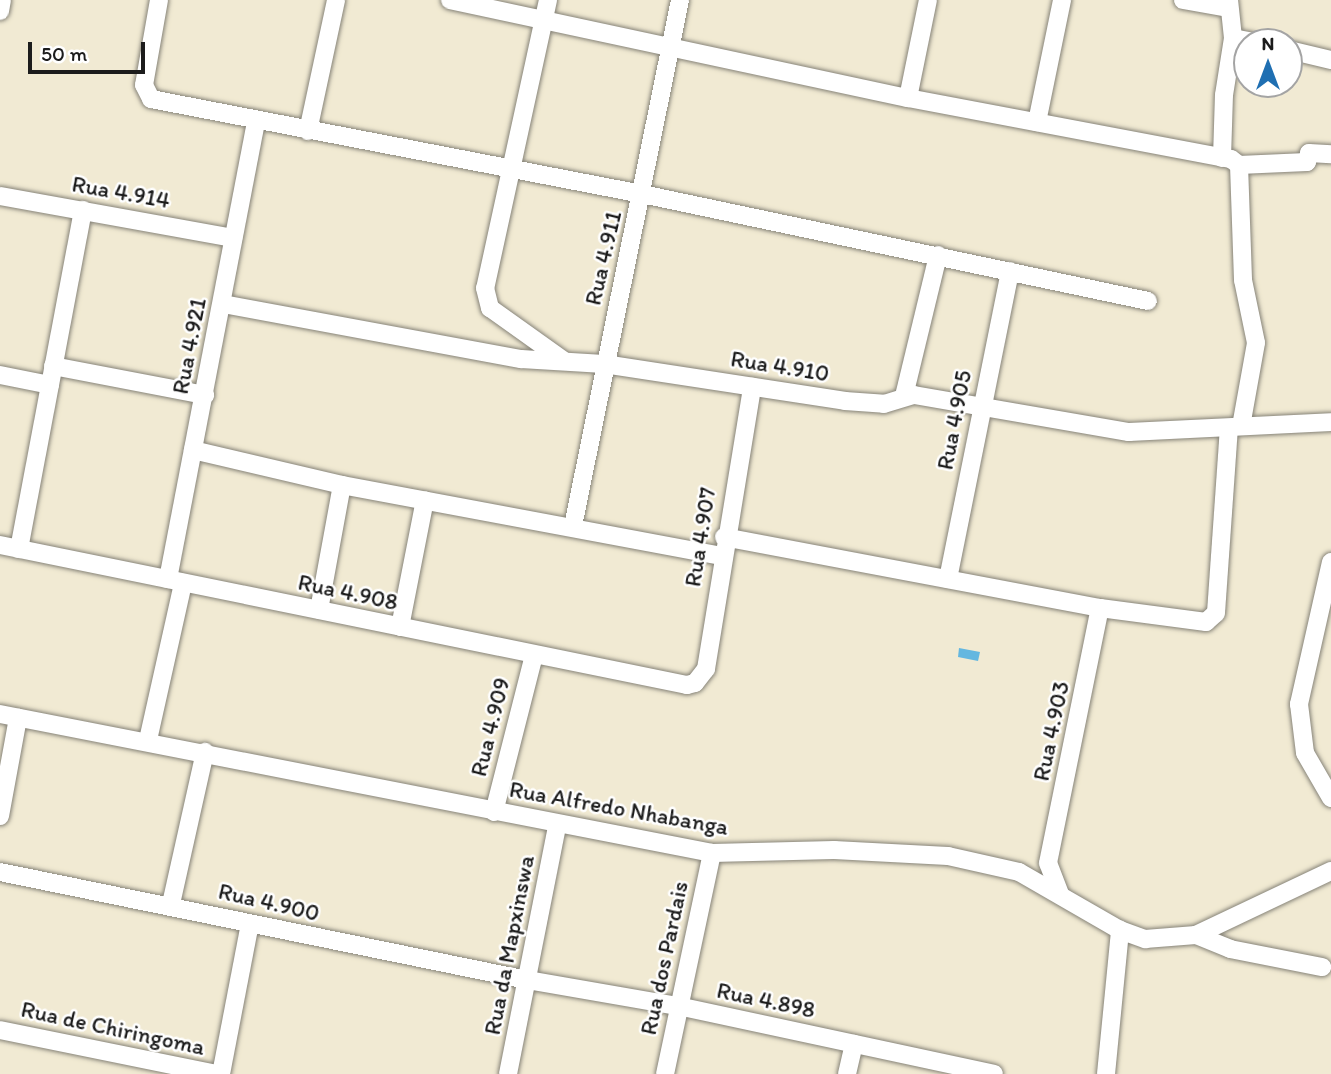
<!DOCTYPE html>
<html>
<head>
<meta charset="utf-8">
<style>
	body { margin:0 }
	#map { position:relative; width:1331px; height:1074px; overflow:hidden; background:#f1ead3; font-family:Itim,sans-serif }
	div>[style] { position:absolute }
	.water>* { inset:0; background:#64b7e0 }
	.roads { filter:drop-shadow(0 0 2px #868378) drop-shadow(0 0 2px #868378) }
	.street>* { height:18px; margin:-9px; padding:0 9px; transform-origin:9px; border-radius:9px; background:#fff }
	span { translate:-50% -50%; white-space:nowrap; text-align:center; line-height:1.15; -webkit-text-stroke:5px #fff; paint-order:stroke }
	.street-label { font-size:23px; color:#1c1c1c }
	.north { position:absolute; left:1233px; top:28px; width:70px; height:70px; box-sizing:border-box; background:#fff; border:2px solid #a4a4a4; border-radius:50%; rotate:0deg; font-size:19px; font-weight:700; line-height:28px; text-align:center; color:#1c1c1c }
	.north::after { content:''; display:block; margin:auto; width:24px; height:32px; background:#1f6fb2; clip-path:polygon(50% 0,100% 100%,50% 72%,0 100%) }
	.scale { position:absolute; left:28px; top:42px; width:117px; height:32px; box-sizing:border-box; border:4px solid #1c1c1c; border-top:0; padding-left:9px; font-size:21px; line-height:24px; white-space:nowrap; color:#1c1c1c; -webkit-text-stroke:5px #fff; paint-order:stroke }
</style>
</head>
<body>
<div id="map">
	<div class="water">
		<i style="clip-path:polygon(959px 648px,980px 652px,978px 661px,958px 657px)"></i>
	</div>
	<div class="roads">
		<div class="street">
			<i style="left:159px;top:0;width:86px;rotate:100deg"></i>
			<i style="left:144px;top:85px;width:16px;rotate:63deg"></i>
			<i style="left:151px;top:99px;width:500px;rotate:10.95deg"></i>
			<i style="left:642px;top:194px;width:517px;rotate:11.94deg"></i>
			<i style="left:450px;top:0;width:468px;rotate:12.1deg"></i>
			<i style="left:908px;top:98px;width:329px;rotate:10.7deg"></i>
			<i style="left:1231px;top:159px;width:10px;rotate:37deg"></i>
			<i style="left:1239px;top:165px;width:115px;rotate:88deg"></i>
			<i style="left:1243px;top:280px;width:64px;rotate:78.3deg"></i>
			<i style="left:1256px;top:343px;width:84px;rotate:100.2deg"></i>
			<i style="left:548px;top:0;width:295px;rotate:102.3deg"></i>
			<i style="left:485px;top:288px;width:21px;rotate:76deg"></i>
			<i style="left:490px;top:308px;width:90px;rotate:35.5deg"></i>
			<i style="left:1183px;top:0;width:47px;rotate:9.9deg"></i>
			<i style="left:0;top:11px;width:11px;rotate:-80deg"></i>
			<i style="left:1233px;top:38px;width:20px;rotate:11deg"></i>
			<i style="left:1289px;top:50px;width:43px;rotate:13.4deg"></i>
			<i style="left:908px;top:98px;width:100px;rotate:-78.5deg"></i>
			<i style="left:1037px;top:122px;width:125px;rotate:-78.4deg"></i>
			<i style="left:308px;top:131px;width:134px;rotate:-77.9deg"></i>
			<i style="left:1222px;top:158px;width:63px;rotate:-88.2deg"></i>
			<i style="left:1224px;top:95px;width:58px;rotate:-81deg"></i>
			<i style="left:1233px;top:38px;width:38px;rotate:-96deg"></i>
			<i style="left:1239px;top:165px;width:68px;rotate:-2.5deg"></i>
			<i style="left:1307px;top:162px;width:9px;rotate:-77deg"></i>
			<i style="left:1309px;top:153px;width:22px;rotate:3deg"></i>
			<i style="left:0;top:196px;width:237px;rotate:10.2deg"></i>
			<i style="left:223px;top:304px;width:303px;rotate:10.5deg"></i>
			<i style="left:521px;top:359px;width:83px;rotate:3.4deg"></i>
			<i style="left:604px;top:364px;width:244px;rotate:8.7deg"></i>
			<i style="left:845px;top:401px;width:39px;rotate:4deg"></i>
			<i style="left:884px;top:404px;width:31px;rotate:-17deg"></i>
			<i style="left:914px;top:395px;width:218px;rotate:9.8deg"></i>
			<i style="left:1129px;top:432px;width:202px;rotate:-2.8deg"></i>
			<i style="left:53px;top:366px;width:155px;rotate:10.8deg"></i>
			<i style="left:0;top:375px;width:51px;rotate:11.3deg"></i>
			<i style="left:904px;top:396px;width:145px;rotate:-76.4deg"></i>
			<i style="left:193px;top:450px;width:153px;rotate:13.2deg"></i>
			<i style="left:342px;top:485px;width:386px;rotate:10.6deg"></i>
			<i style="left:573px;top:526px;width:537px;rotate:-78.5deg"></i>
			<i style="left:724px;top:537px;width:383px;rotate:10.7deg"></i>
			<i style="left:1100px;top:608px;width:107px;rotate:7.5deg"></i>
			<i style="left:1206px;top:622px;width:13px;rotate:-42deg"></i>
			<i style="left:1216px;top:613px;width:185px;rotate:-86deg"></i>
			<i style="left:0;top:545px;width:701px;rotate:11.52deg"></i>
			<i style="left:687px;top:685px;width:8px;rotate:-14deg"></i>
			<i style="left:695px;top:683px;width:18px;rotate:-52deg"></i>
			<i style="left:706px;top:669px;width:286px;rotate:-80.7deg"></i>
			<i style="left:19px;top:549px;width:345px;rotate:-79.3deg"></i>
			<i style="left:1331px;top:562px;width:146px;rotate:102.7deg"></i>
			<i style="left:1299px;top:704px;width:49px;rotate:83deg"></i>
			<i style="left:1305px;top:753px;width:52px;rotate:60deg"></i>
			<i style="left:168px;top:579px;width:465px;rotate:-79.1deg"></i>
			<i style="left:948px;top:579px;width:314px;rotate:-78.6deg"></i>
			<i style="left:319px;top:610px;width:127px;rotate:-79.6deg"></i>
			<i style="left:400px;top:627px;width:129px;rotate:-78.9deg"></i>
			<i style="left:0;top:714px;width:725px;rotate:11.05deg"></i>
			<i style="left:712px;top:853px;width:122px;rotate:-1.4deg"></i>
			<i style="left:834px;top:850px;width:114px;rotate:3deg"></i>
			<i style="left:948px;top:856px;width:73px;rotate:12.7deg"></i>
			<i style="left:1019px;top:872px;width:116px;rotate:29.9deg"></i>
			<i style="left:1120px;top:930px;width:27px;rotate:20deg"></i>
			<i style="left:1145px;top:939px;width:51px;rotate:-4.5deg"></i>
			<i style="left:1196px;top:935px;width:149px;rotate:-25.4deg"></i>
			<i style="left:148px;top:740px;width:161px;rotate:-77.4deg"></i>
			<i style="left:494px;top:812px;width:162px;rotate:-75.7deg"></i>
			<i style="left:0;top:816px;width:100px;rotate:-79.6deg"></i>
			<i style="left:0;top:872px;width:538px;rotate:11.58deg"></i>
			<i style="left:527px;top:980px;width:153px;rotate:9.8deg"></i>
			<i style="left:678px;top:1006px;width:323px;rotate:12.1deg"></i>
			<i style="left:1060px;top:894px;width:33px;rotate:-111deg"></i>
			<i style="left:1048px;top:863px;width:260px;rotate:-78.5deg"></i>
			<i style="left:171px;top:904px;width:156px;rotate:-77.4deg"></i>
			<i style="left:1196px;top:935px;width:37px;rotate:22deg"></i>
			<i style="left:1230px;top:949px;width:94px;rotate:11.1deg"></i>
			<i style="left:0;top:1030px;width:220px;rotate:11.5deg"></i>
			<i style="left:221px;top:1074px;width:153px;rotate:-79.1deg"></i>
			<i style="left:508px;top:1074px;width:253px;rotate:-78.8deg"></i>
			<i style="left:665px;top:1074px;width:226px;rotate:-78deg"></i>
			<i style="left:847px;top:1074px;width:31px;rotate:-77deg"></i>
			<i style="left:1106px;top:1074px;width:145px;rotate:-84.4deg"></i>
		</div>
	</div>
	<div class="street-label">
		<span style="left:121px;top:192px;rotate:10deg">Rua 4.914</span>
		<span style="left:603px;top:258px;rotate:-77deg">Rua 4.911</span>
		<span style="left:189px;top:346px;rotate:-79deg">Rua 4.921</span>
		<span style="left:780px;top:366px;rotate:9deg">Rua 4.910</span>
		<span style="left:954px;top:420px;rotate:-79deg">Rua 4.905</span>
		<span style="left:700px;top:537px;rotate:-81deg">Rua 4.907</span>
		<span style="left:348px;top:592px;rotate:12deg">Rua 4.908</span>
		<span style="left:490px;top:727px;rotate:-76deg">Rua 4.909</span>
		<span style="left:1051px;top:731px;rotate:-78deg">Rua 4.903</span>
		<span style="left:619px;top:808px;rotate:10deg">Rua Alfredo Nhabanga</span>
		<span style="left:269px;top:902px;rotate:13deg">Rua 4.900</span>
		<span style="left:509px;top:945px;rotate:-79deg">Rua da Mapxinswa</span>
		<span style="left:664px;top:958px;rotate:-78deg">Rua dos Pardais</span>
		<span style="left:766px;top:1000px;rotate:12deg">Rua 4.898</span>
		<span style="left:113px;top:1028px;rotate:12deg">Rua de Chiringoma</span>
	</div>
	<div class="north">N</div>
	<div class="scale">50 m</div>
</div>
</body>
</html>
